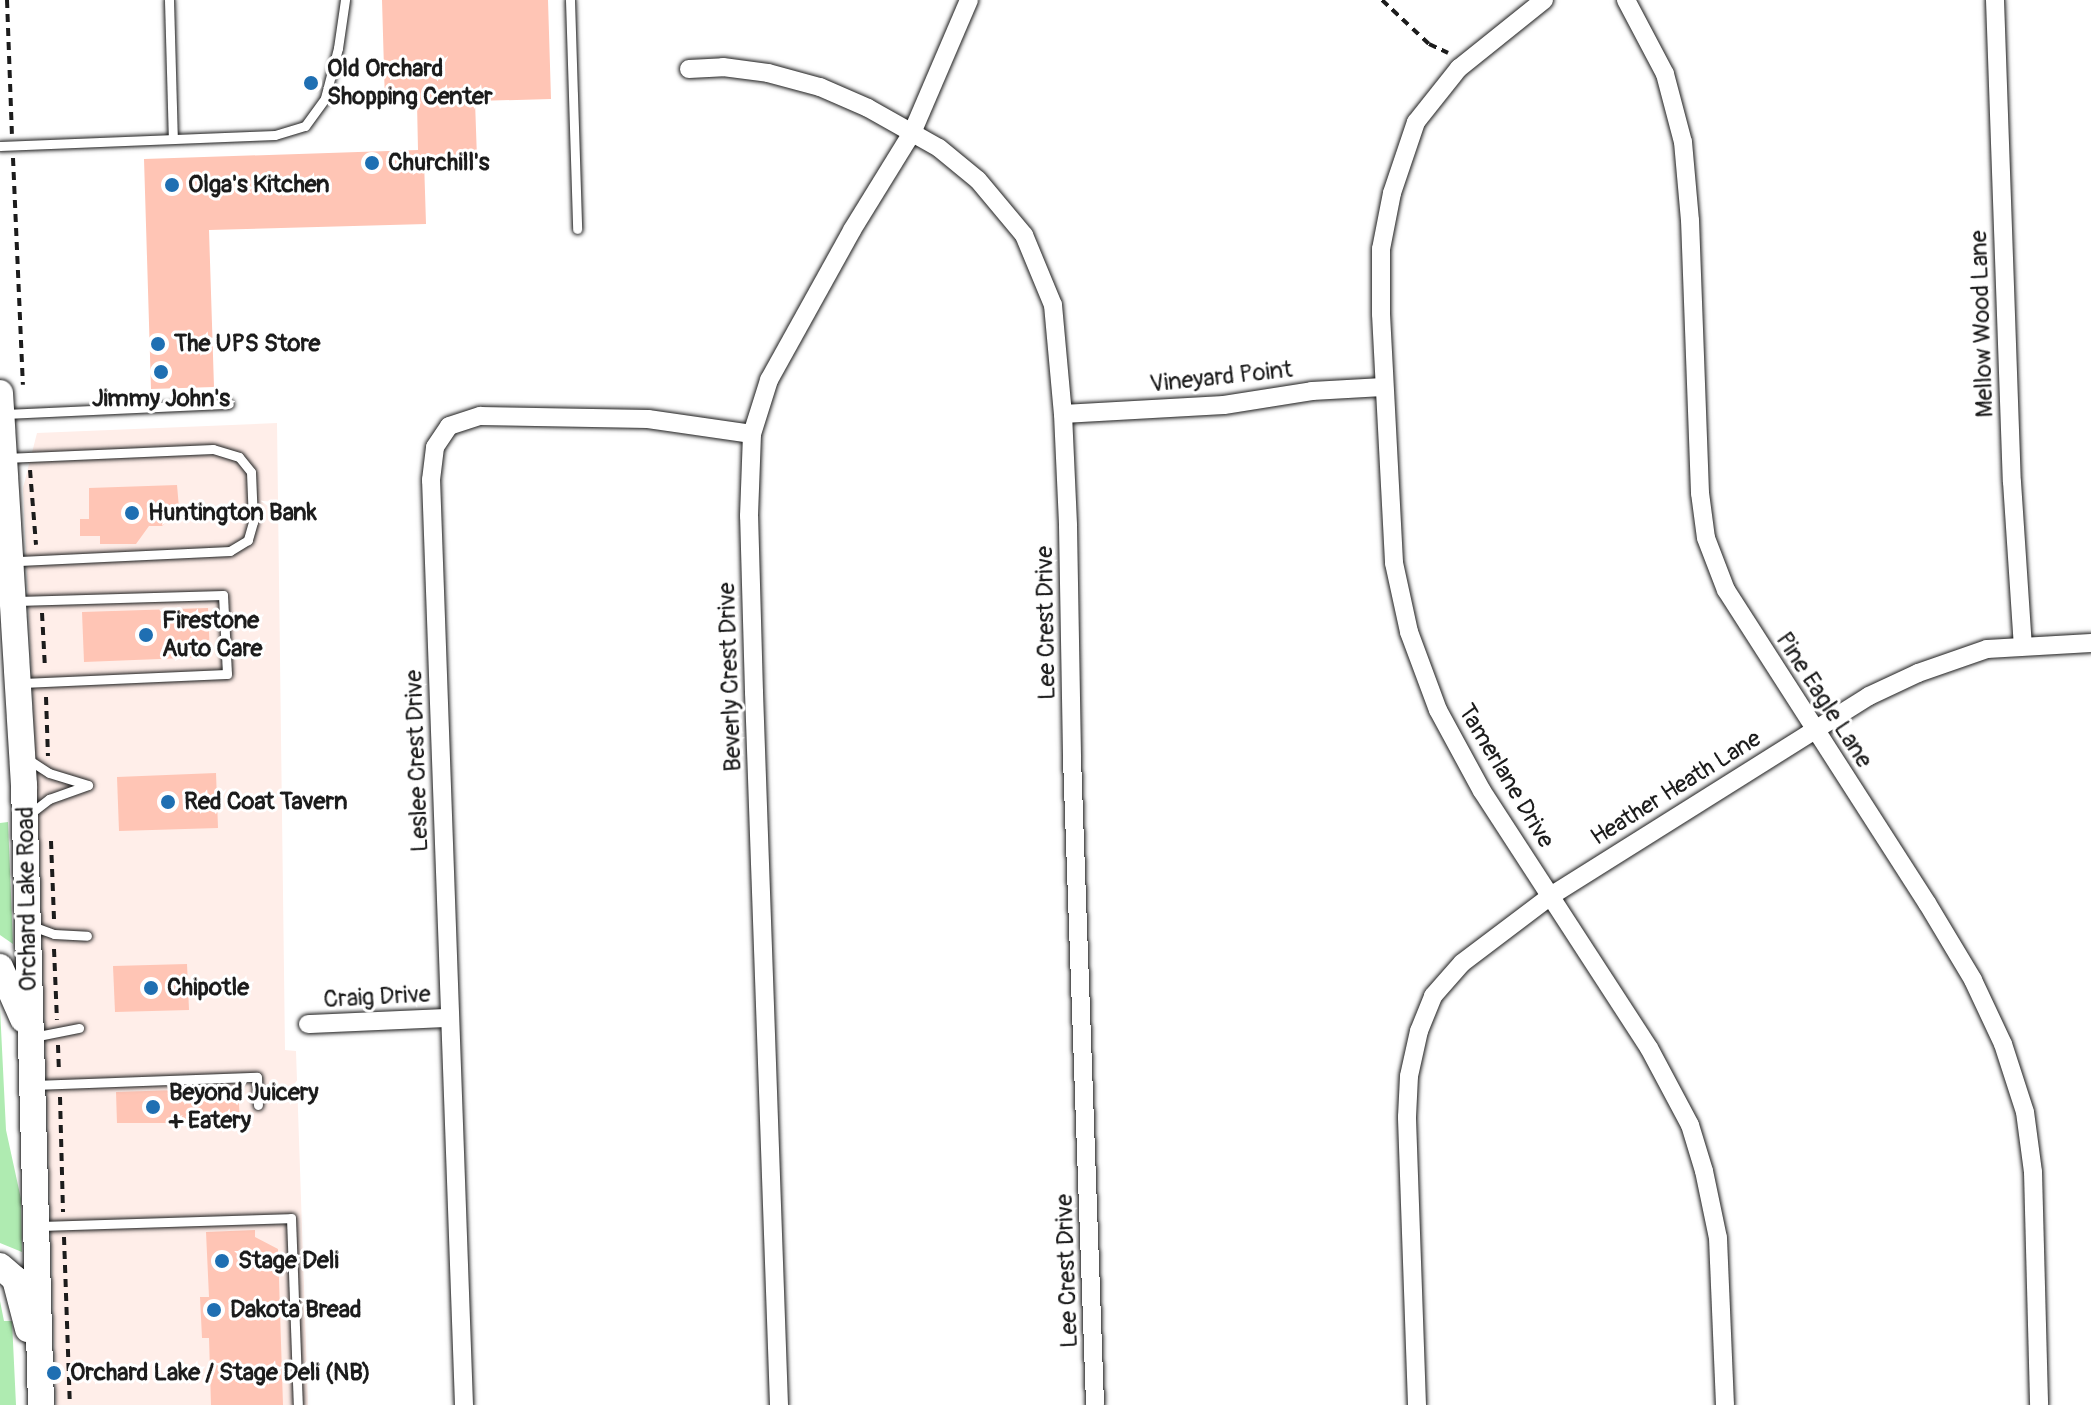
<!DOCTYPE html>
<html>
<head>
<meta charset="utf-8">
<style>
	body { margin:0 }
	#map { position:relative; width:2091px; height:1405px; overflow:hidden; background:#fff; font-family:Pangolin,sans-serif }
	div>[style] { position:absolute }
	.built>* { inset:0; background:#ffeee9 }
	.green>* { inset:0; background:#afebb1 }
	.building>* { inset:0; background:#ffc5b5 }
	.path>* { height:4px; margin-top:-2px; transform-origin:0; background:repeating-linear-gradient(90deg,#1c1c1c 0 8px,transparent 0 14px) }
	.roads { filter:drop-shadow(0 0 2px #1c1c1c) drop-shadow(0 0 2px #1c1c1c) }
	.lane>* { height:9px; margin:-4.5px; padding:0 4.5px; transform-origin:4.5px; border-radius:4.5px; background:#fff }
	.street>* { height:18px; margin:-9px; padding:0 9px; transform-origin:9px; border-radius:9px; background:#fff }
	.secondary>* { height:26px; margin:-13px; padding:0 13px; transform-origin:13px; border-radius:13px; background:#fff }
	.dots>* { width:22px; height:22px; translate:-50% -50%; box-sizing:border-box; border:4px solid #fff; border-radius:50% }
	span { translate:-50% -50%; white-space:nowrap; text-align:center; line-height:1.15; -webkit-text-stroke:6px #fff; paint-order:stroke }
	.poi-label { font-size:24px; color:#1c1c1c; font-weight:700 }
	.left { translate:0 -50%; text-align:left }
	.street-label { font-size:24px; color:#1c1c1c }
</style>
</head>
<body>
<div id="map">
	<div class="built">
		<i style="clip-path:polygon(277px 423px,285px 1050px,296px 1051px,308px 1405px,56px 1405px,39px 833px,23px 488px,37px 433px)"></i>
	</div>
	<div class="green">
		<i style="clip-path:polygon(8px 822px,13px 944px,0 935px,0 823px)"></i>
		<i style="clip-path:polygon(0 1008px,6px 1130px,21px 1199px,22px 1252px,0 1243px)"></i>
		<i style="clip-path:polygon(0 1301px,4px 1321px,12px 1321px,16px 1405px,0 1405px)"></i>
	</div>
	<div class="building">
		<i style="clip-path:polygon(382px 0,548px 0,551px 99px,475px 101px,477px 158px,424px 160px,426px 224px,209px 230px,214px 387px,151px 389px,144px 159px,418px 150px,417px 103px,385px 104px)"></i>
		<i style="clip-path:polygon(177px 485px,179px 508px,162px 526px,149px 526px,136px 544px,100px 544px,100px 536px,80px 536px,80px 519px,89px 519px,89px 488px)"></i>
		<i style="clip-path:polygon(208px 608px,210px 657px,84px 662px,82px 612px)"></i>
		<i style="clip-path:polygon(216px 773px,218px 828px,119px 831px,117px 777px)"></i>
		<i style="clip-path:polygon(187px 964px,189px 1010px,115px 1012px,113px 966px)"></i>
		<i style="clip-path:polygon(238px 1088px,240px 1123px,117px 1123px,116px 1092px)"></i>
		<i style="clip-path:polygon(255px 1230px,255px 1237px,278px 1249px,283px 1405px,211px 1405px,209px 1338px,202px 1338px,200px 1297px,209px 1297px,206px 1232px)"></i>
	</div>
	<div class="path">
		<i style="left:7px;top:0;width:134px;rotate:87.9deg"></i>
		<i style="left:1382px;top:0;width:64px;rotate:43.1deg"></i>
		<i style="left:1429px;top:44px;width:21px;rotate:25deg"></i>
		<i style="left:13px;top:158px;width:227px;rotate:87.5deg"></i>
		<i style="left:30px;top:470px;width:75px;rotate:85.4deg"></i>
		<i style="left:42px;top:613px;width:55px;rotate:86.9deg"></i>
		<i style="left:46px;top:697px;width:59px;rotate:88.1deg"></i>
		<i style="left:51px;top:841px;width:79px;rotate:87.8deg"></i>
		<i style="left:54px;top:949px;width:71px;rotate:87.6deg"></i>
		<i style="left:58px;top:1045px;width:27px;rotate:88deg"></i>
		<i style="left:60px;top:1097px;width:115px;rotate:88.5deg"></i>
		<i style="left:64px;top:1237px;width:168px;rotate:88deg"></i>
	</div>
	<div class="roads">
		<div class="lane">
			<i style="left:169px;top:0;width:139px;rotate:88.4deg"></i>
			<i style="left:570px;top:0;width:229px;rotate:88.2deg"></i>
			<i style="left:0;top:146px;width:275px;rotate:-2.3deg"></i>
			<i style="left:275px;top:135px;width:31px;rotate:-17deg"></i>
			<i style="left:305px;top:126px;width:34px;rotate:-54deg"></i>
			<i style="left:325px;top:98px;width:52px;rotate:-75.4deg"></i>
			<i style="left:338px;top:48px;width:49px;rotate:-81.7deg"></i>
			<i style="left:5px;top:414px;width:224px;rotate:-2.6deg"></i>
			<i style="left:5px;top:458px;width:208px;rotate:-2.5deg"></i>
			<i style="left:213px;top:449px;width:27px;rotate:17deg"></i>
			<i style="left:239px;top:457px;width:19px;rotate:51deg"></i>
			<i style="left:251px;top:472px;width:50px;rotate:87.7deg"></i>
			<i style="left:253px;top:522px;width:19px;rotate:106deg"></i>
			<i style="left:248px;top:540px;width:21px;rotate:149deg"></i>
			<i style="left:230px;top:551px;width:216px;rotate:177.3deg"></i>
			<i style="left:17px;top:601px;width:206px;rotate:-1.7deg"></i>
			<i style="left:223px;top:595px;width:79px;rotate:87.1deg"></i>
			<i style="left:227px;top:674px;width:206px;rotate:177.5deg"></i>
			<i style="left:26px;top:758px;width:27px;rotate:33deg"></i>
			<i style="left:49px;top:773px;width:41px;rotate:17.1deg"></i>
			<i style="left:31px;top:813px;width:23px;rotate:-38deg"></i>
			<i style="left:49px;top:799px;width:41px;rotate:-19.7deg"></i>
			<i style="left:32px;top:926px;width:23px;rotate:20deg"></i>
			<i style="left:54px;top:934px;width:33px;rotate:3deg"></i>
			<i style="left:33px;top:1037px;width:47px;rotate:-11.1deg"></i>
			<i style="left:34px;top:1085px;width:223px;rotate:-2.1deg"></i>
			<i style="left:257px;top:1077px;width:28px;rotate:88deg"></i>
			<i style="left:37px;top:1226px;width:254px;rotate:-1.8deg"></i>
			<i style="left:291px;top:1218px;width:187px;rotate:87.9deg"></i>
		</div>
		<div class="street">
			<i style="left:1544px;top:0;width:109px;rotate:141.3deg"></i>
			<i style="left:1459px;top:68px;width:69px;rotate:128.5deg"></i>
			<i style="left:1416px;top:122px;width:75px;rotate:108.7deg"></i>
			<i style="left:1392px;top:193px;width:57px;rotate:101.1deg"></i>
			<i style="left:1381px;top:249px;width:65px;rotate:90deg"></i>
			<i style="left:1381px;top:314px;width:249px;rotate:87deg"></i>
			<i style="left:1394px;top:563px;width:71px;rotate:77.7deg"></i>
			<i style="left:1409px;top:632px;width:83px;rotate:69.6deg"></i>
			<i style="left:1438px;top:710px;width:92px;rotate:61.5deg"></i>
			<i style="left:1482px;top:791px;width:306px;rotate:57deg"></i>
			<i style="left:1649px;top:1048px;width:87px;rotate:62deg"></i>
			<i style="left:1690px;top:1125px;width:48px;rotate:73.1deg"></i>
			<i style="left:1704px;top:1171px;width:68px;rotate:78.2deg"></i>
			<i style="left:1718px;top:1238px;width:167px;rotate:87.6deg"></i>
			<i style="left:1626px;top:0;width:84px;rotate:62.2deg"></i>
			<i style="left:1665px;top:74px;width:70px;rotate:75.2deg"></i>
			<i style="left:1683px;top:142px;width:78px;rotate:84.9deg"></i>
			<i style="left:1690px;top:220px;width:273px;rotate:87.9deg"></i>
			<i style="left:1700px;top:493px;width:45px;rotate:82.4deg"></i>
			<i style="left:1706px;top:538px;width:56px;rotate:69deg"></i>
			<i style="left:1726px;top:590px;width:372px;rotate:57.3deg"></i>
			<i style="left:1927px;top:903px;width:90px;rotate:59.1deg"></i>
			<i style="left:1973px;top:980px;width:71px;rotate:64.9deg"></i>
			<i style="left:2003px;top:1044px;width:71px;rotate:72.1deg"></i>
			<i style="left:2025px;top:1112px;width:61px;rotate:82.4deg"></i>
			<i style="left:2033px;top:1172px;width:233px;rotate:88.5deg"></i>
			<i style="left:1995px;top:0;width:482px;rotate:88deg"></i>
			<i style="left:2012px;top:482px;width:164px;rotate:86.2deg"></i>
			<i style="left:689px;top:69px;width:34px;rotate:-3deg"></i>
			<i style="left:723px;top:67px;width:45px;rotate:7.6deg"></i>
			<i style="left:768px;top:73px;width:54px;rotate:15.1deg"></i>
			<i style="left:820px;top:87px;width:52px;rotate:23.6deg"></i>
			<i style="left:868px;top:108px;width:81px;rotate:29.4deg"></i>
			<i style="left:939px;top:148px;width:50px;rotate:39.4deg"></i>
			<i style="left:978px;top:180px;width:72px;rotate:50.1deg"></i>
			<i style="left:1024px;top:235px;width:76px;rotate:67.5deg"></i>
			<i style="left:1053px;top:305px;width:109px;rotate:84.8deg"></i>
			<i style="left:1063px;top:414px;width:112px;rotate:87.4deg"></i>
			<i style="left:1068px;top:526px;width:232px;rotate:89deg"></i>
			<i style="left:1072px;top:758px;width:647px;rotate:87.96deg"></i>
			<i style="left:1063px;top:414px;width:161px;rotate:-3.2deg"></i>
			<i style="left:1224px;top:405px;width:89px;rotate:-9deg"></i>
			<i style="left:1312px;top:391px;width:71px;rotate:-3.2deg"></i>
			<i style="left:308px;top:1024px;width:140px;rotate:-2.5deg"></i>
			<i style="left:464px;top:1405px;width:926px;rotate:-92.04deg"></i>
			<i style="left:431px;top:480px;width:33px;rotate:-83deg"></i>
			<i style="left:435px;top:447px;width:25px;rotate:-56deg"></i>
			<i style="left:449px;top:426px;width:33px;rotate:-18deg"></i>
			<i style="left:480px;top:416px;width:168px;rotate:1deg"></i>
			<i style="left:648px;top:419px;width:105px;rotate:8.2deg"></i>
			<i style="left:779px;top:1405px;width:713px;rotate:-92.01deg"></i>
			<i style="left:754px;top:692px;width:176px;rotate:-91.6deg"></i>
			<i style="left:749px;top:516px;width:82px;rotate:-87.9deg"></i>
			<i style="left:752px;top:434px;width:57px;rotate:-72.5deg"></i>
			<i style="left:769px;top:380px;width:171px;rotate:-61deg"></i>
			<i style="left:852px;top:230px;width:114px;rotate:-58.3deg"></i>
			<i style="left:912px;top:133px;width:145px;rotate:-66.8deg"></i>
			<i style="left:1417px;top:1405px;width:288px;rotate:-92deg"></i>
			<i style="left:1407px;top:1117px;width:41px;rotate:-87.2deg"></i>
			<i style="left:1409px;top:1076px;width:46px;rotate:-77.5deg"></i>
			<i style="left:1419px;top:1031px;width:38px;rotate:-68deg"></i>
			<i style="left:1433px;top:996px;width:44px;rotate:-48.7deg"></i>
			<i style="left:1462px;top:963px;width:113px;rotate:-37.1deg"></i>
			<i style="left:1552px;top:895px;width:374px;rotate:-32.1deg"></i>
			<i style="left:1869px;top:696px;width:54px;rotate:-25.1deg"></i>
			<i style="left:1918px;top:673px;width:73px;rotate:-19.2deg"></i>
			<i style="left:1987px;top:649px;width:104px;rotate:-3.3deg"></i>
		</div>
		<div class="secondary">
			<i style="left:0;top:393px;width:393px;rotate:86.5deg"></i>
			<i style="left:24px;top:785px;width:620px;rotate:88.43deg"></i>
			<i style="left:0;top:967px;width:57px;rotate:66.1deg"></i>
			<i style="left:0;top:1266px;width:20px;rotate:41deg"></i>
			<i style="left:15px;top:1279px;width:52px;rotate:75.4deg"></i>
		</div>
	</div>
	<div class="dots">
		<i style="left:311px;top:83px;background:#1f6fb2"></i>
		<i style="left:372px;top:163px;background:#1f6fb2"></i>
		<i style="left:172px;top:185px;background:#1f6fb2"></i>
		<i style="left:158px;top:344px;background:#1f6fb2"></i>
		<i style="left:161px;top:372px;background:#1f6fb2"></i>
		<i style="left:132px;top:513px;background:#1f6fb2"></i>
		<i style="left:146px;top:635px;background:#1f6fb2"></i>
		<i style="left:168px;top:802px;background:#1f6fb2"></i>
		<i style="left:151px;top:988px;background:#1f6fb2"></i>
		<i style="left:153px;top:1107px;background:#1f6fb2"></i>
		<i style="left:222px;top:1261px;background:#1f6fb2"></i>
		<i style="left:214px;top:1310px;background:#1f6fb2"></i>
		<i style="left:54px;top:1373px;background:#1f6fb2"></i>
	</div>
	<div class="poi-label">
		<span class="left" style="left:327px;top:83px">Old Orchard<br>Shopping Center</span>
		<span class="left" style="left:388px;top:163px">Churchill's</span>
		<span class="left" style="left:188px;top:185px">Olga's Kitchen</span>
		<span class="left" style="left:174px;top:344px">The UPS Store</span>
		<span style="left:161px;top:399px">Jimmy John's</span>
		<span class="left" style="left:148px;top:513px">Huntington Bank</span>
		<span class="left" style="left:162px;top:635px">Firestone<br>Auto Care</span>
		<span class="left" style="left:184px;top:802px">Red Coat Tavern</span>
		<span class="left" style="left:167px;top:988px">Chipotle</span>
		<span class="left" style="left:169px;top:1107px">Beyond Juicery<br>+ Eatery</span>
		<span class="left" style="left:238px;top:1261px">Stage Deli</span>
		<span class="left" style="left:230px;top:1310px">Dakota Bread</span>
		<span class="left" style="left:70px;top:1373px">Orchard Lake / Stage Deli (NB)</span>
	</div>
	<div class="street-label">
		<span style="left:1982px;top:324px;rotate:-92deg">Mellow Wood Lane</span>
		<span style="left:1221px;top:377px;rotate:-6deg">Vineyard Point</span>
		<span style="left:1046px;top:623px;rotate:-91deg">Lee Crest Drive</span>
		<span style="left:730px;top:677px;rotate:-92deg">Beverly Crest Drive</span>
		<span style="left:1824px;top:700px;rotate:57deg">Pine Eagle Lane</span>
		<span style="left:417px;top:761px;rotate:-92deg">Leslee Crest Drive</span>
		<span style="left:1506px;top:776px;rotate:59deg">Tamerlane Drive</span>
		<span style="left:1676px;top:788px;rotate:-32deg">Heather Heath Lane</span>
		<span style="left:27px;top:899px;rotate:-91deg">Orchard Lake Road</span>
		<span style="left:377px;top:997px;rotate:-3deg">Craig Drive</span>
		<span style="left:1067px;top:1271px;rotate:-92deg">Lee Crest Drive</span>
	</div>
</div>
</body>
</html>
